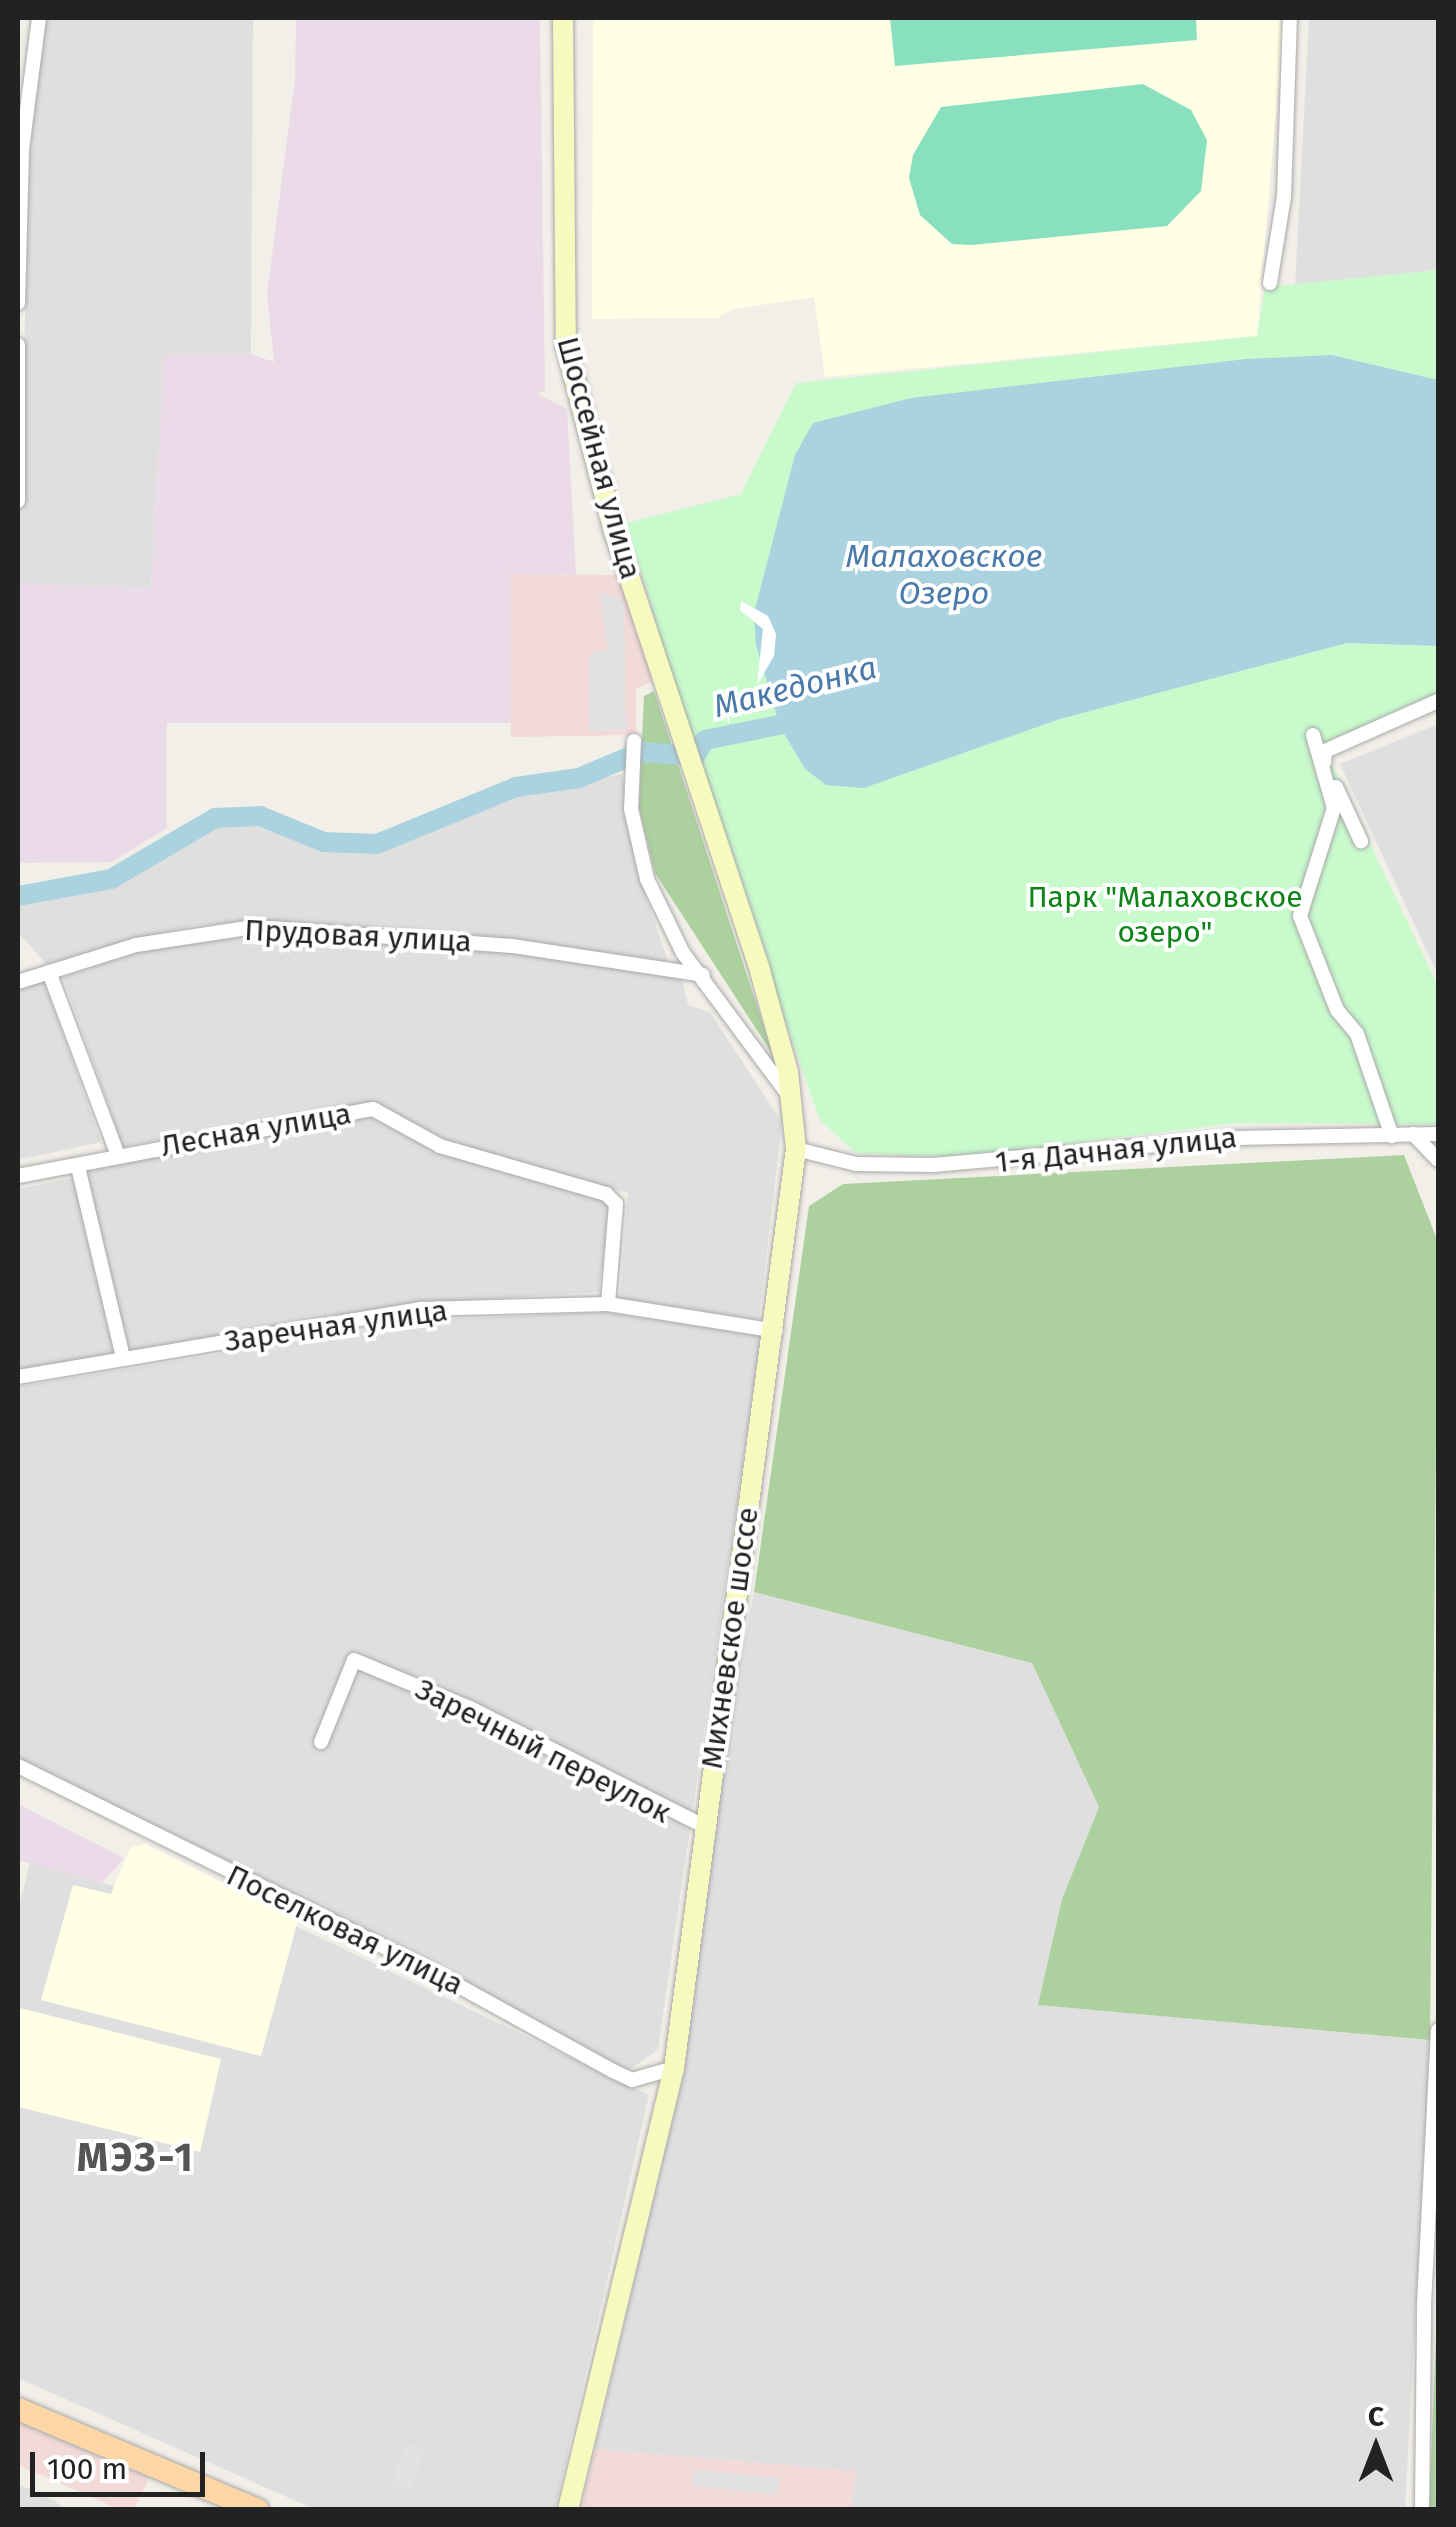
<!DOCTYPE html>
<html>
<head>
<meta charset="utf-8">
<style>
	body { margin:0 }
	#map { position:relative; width:1456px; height:2527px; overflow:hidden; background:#f2efe9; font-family:"Fira Sans",sans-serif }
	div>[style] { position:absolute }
	.residential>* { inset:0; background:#e0dfdf }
	.commercial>* { inset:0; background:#f2dad9 }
	.industrial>* { inset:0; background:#ebdbe8 }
	.education>* { inset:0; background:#ffffe5 }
	.forest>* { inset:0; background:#add19e }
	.park>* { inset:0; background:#c8facc }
	.pitch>* { inset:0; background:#88e0be }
	.parking>* { inset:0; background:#e2e2e2 }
	.water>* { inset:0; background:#aad3df }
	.pier>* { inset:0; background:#fff }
	.river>* { height:20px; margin:-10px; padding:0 10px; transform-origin:10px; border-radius:10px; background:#aad3df }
	.roads { filter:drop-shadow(0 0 2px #a9a9a9) drop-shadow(0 0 2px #a9a9a9) }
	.street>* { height:14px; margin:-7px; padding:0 7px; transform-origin:7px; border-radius:7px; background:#fff }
	.secondary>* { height:20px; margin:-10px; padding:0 10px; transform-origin:10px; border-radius:10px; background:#f7fabf }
	.primary>* { height:22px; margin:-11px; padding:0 11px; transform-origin:11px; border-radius:11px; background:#fcd6a4 }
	span { translate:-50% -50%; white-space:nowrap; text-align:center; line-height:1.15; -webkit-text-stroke:8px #fff; paint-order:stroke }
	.street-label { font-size:30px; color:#222 }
	.park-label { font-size:30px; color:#0c8416 }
	.water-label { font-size:32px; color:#4a7aab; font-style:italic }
	.district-label { font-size:40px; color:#555; font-weight:700; letter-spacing:2.5px }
	.frame { position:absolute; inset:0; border:20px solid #222; pointer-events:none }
	.north { position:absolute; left:1326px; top:2397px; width:100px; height:100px; -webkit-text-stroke:8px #fff; paint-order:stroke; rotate:0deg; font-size:28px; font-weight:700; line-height:40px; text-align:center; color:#222 }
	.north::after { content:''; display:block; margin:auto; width:35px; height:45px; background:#222; clip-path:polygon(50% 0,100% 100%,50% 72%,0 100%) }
	.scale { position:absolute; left:30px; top:2452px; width:175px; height:45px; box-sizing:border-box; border:5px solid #222; border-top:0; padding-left:12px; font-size:30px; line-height:35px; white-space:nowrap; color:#222; -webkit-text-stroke:8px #fff; paint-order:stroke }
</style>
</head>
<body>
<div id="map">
	<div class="residential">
		<i style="clip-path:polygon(42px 18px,253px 18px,251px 354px,164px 356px,151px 589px,18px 583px,29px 168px)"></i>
		<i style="clip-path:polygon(1309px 18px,1438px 18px,1436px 270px,1295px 287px)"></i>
		<i style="clip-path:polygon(1438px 724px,1438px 975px,1340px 764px)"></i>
		<i style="clip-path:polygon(622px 774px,641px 882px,668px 961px,446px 931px,278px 922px,194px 925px,48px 966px,18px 932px,18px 901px,105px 888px,217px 822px,250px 820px,323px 848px,372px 849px,518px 794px)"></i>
		<i style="clip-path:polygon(253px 934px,471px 947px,681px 977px,688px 1005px,710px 1012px,782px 1123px,759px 1319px,620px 1299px,628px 1193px,451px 1144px,370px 1102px,123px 1147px,63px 977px,142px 951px)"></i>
		<i style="clip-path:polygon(44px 980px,101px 1142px,18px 1160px,18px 988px)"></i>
		<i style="clip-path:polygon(375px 1115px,437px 1151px,604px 1199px,610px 1206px,599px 1292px,415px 1303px,129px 1355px,84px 1165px)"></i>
		<i style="clip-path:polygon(77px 1177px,114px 1355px,18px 1374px,18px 1189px)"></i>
		<i style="clip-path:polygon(605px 1312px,761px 1336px,658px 2050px,626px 2072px,18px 1773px,18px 1387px,426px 1320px)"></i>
		<i style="clip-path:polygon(754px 1592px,1032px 1663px,1099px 1807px,1062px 1899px,1039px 2005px,1430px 2040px,1405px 2509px,851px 2509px,855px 2471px,595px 2449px,673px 2113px,722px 1754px)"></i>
		<i style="clip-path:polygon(137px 1850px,649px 2095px,555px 2509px,314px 2509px,18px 2378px,18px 1912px,30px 1862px,127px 1890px)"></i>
		<i style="clip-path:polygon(18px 2484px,55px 2501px,64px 2509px,18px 2509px)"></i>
	</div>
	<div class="commercial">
		<i style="clip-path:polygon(511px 574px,626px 575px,655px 680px,636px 689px,636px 735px,511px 737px)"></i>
		<i style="clip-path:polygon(18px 2421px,149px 2478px,134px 2509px,119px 2509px,18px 2465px)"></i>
		<i style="clip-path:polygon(595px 2449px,856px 2471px,851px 2509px,581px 2510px)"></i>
	</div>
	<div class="industrial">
		<i style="clip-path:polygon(296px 18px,540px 18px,545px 391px,536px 393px,567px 409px,576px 574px,511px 574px,511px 723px,167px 723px,167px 828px,112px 862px,18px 863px,18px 583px,151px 589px,164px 355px,251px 354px,274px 362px,267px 294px,295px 78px)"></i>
		<i style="clip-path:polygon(18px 1804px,124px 1858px,102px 1883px,18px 1860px)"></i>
	</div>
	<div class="education">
		<i style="clip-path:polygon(593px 18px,1284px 18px,1257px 336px,825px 377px,814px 297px,733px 309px,718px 318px,592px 319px)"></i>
		<i style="clip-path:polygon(145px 1844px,298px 1920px,261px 2056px,41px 2000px,73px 1885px,111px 1894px,130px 1848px)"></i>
		<i style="clip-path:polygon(20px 2008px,221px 2059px,200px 2152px,18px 2107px)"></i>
	</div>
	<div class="forest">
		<i style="clip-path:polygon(654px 691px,773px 1055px,655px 873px,639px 807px,644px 696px)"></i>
		<i style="clip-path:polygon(1404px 1155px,1438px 1242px,1430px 2040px,1038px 2005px,1062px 1899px,1099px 1807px,1032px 1663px,754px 1592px,809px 1206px,843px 1184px)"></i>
		<i style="clip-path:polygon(1437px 2312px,1438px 2509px,1429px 2510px)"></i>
	</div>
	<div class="park">
		<i style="clip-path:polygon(1438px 270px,1438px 380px,1332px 355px,904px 402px,756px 645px,780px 727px,805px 769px,826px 785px,873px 785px,1060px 719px,1347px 643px,1438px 646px,1438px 706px,1329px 758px,1438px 986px,1438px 1124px,1236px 1123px,958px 1157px,856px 1153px,821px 1121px,813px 1101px,695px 756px,627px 523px,741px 494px,796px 383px,1257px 336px,1265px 287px)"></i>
	</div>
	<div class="pitch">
		<i style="clip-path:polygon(890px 18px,1196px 18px,1197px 40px,895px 66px)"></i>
		<i style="clip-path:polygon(1143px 84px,1191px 110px,1207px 140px,1201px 191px,1167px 226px,972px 245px,952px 244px,920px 215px,909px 178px,913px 155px,941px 107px)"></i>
	</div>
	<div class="parking">
		<i style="clip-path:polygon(599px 591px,624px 600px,626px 731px,589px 731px,589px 659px,594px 651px,608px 650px)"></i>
		<i style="clip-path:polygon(406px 2443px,424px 2450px,410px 2491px,391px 2484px)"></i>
		<i style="clip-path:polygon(694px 2470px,779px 2478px,777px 2495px,692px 2486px)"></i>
	</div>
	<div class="water">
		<i style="clip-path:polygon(1332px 355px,1438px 380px,1438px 646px,1347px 643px,1060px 719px,864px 788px,826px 785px,805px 769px,780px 727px,756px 645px,754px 613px,795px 455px,813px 423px,911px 398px,1246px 359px)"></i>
	</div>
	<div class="pier">
		<i style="clip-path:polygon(741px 601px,768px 616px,776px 634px,774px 656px,757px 685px,763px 629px,740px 610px)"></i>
	</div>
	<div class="river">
		<i style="left:18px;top:896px;width:95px;rotate:-10.4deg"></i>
		<i style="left:111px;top:879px;width:121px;rotate:-30.4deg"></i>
		<i style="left:215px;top:818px;width:45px;rotate:-2.5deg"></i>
		<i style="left:260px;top:816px;width:69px;rotate:22.1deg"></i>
		<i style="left:324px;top:842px;width:53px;rotate:2.2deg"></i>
		<i style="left:377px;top:844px;width:150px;rotate:-22.3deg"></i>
		<i style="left:516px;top:787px;width:64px;rotate:-8.1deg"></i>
		<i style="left:579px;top:778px;width:66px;rotate:-23.1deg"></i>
		<i style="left:640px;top:752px;width:55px;rotate:4.2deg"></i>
		<i style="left:695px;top:756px;width:19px;rotate:-58deg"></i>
		<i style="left:705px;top:740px;width:100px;rotate:-11.5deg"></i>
	</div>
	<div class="roads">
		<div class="street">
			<i style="left:1270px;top:283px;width:87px;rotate:-80.8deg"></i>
			<i style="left:1284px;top:197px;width:179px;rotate:-88.1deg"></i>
			<i style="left:18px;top:303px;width:154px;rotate:-88.5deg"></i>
			<i style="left:22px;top:149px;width:132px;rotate:-82.6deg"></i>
			<i style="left:18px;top:345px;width:156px;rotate:90deg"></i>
			<i style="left:1313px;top:735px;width:76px;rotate:74deg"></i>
			<i style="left:1334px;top:808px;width:113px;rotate:107.5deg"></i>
			<i style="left:1300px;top:916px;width:101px;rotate:68.5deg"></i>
			<i style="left:1337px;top:1010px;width:31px;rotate:50deg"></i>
			<i style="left:1357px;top:1034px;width:108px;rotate:71.1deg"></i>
			<i style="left:634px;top:741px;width:68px;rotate:92.5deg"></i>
			<i style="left:631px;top:809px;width:72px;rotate:77.1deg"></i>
			<i style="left:647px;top:879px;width:82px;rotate:64.1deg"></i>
			<i style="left:683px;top:953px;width:174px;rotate:53.4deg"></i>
			<i style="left:1324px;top:763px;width:12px;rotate:-85deg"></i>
			<i style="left:1325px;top:751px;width:124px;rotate:-23.9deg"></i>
			<i style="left:1336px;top:787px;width:60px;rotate:65.2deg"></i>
			<i style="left:49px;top:972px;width:197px;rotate:69.4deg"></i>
			<i style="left:18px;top:982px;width:124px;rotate:-17.4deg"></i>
			<i style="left:136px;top:945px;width:119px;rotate:-8.7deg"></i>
			<i style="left:254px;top:927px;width:259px;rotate:4.2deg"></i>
			<i style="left:512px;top:946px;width:193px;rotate:8.6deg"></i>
			<i style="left:1413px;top:1134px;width:36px;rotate:46deg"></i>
			<i style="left:796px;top:1149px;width:62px;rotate:14deg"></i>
			<i style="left:856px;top:1164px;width:77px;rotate:0.7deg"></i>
			<i style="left:933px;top:1165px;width:303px;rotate:-5.1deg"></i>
			<i style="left:1235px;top:1138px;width:203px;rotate:-1.1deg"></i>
			<i style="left:78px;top:1167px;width:196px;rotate:76.7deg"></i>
			<i style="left:18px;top:1176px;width:361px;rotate:-10.7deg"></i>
			<i style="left:373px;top:1109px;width:77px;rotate:28.9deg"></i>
			<i style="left:440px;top:1146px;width:173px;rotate:16.1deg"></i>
			<i style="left:606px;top:1194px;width:14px;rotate:45deg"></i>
			<i style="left:616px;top:1204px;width:100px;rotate:94.6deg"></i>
			<i style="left:18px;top:1377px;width:409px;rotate:-9.6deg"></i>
			<i style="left:421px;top:1309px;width:187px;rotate:-1.5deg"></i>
			<i style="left:608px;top:1304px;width:170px;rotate:9.1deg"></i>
			<i style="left:321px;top:1742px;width:88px;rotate:-68.1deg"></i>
			<i style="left:354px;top:1660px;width:126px;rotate:22.5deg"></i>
			<i style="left:470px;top:1708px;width:262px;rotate:26.8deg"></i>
			<i style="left:18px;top:1766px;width:458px;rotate:26.3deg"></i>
			<i style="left:428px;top:1969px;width:211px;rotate:28.9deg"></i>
			<i style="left:613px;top:2071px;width:21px;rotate:25deg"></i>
			<i style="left:632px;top:2080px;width:44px;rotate:-15.9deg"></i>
			<i style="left:1422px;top:2510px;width:205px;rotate:-89.4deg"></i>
			<i style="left:1424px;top:2305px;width:275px;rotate:-87.1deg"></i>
		</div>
		<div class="secondary">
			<i style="left:563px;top:18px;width:328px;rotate:89.5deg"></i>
			<i style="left:566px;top:346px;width:191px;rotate:75.5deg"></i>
			<i style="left:614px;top:531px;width:464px;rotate:71.6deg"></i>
			<i style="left:760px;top:971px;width:105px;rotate:74.5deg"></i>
			<i style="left:788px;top:1072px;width:77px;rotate:84.1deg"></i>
			<i style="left:796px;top:1149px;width:927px;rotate:97.56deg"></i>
			<i style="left:674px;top:2068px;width:455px;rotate:103.5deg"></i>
		</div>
		<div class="primary">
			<i style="left:18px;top:2409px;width:260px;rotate:22.8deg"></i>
		</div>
	</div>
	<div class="street-label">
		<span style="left:599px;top:458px;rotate:75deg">Шоссейная улица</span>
		<span style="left:358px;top:936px;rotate:3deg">Прудовая улица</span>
		<span style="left:256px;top:1130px;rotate:-10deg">Лесная улица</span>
		<span style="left:1116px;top:1150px;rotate:-6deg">1-я Дачная улица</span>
		<span style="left:336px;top:1326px;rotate:-8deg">Заречная улица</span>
		<span style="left:730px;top:1638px;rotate:-82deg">Михневское шоссе</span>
		<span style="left:543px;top:1751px;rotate:27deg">Заречный переулок</span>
		<span style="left:345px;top:1930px;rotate:26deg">Поселковая улица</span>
	</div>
	<div class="park-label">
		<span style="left:1165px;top:914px">Парк "Малаховское<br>озеро"</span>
	</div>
	<div class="water-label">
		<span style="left:944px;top:575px">Малаховское<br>Озеро</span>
		<span style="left:795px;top:687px;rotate:-14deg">Македонка</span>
	</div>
	<div class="district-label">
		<span style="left:136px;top:2158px">МЭЗ-1</span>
	</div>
	<div class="frame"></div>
	<div class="north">С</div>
	<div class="scale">100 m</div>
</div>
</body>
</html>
